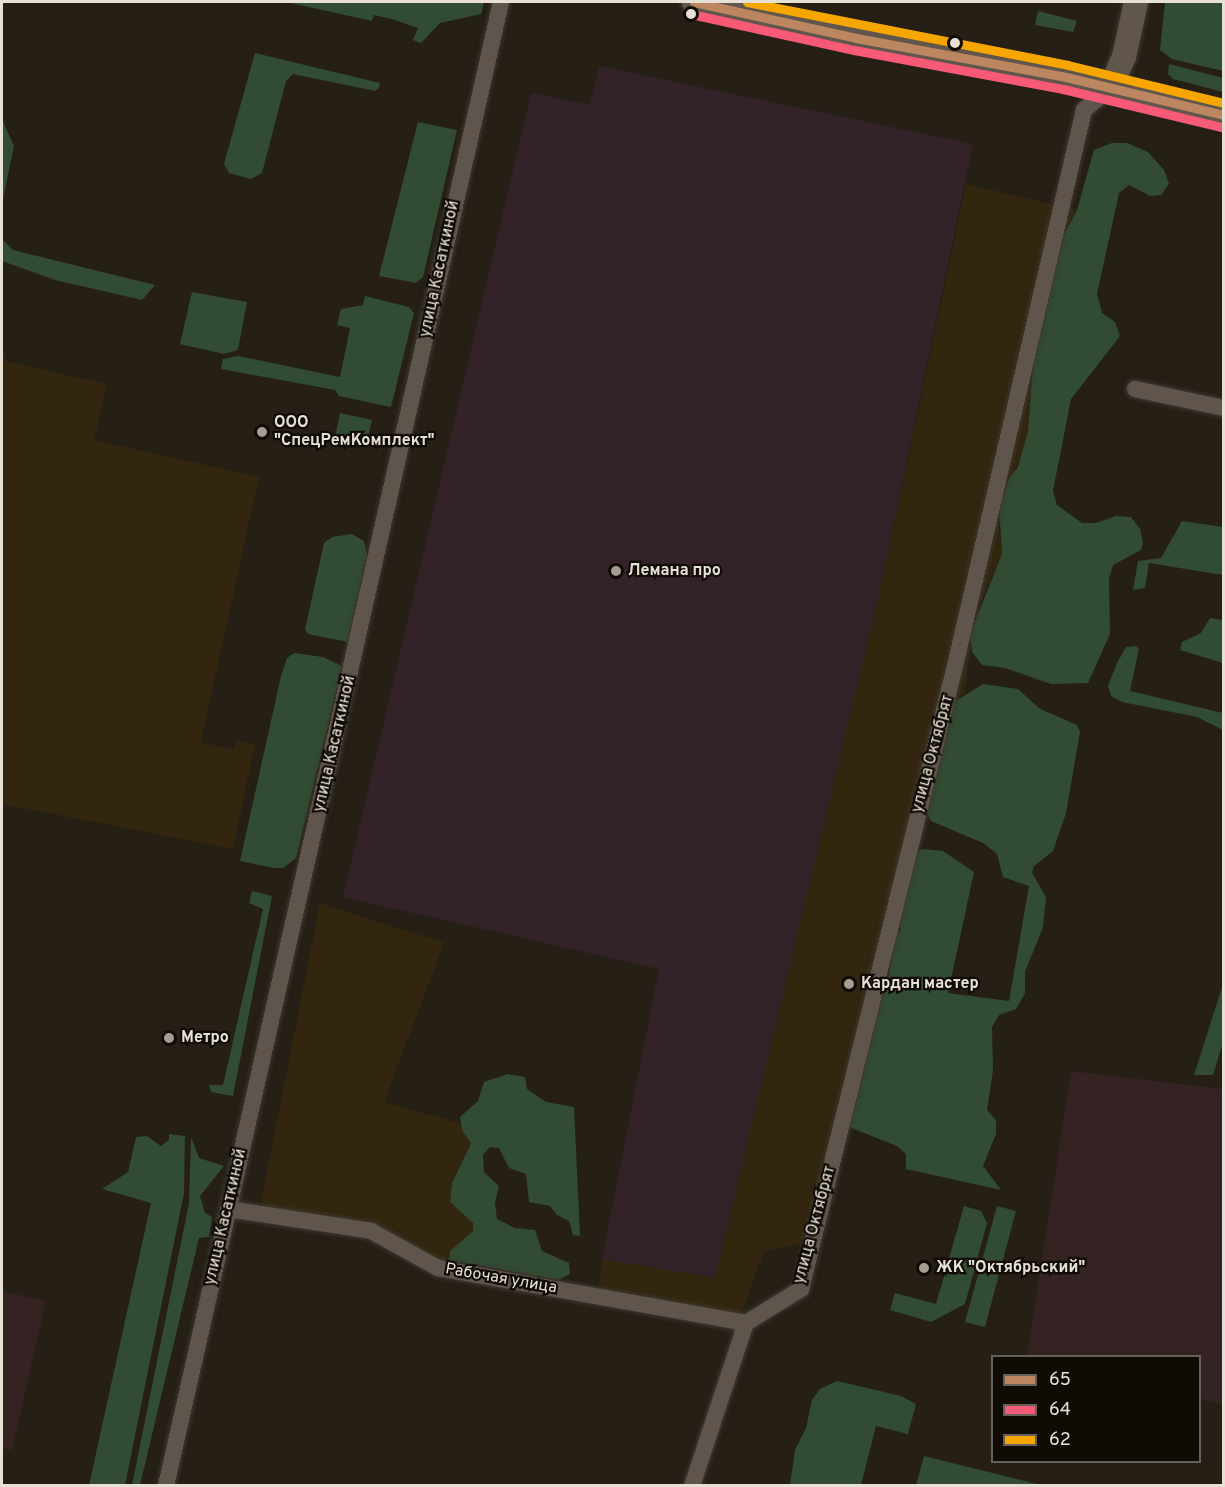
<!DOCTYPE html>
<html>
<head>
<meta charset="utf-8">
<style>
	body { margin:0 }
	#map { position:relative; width:1225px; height:1487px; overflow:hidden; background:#251f15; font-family:Overpass,sans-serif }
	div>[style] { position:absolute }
	.commercial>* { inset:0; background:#332329 }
	.built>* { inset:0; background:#32260e }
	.education>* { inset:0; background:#352323 }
	.green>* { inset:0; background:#314c32 }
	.roads { filter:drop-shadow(0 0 2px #3e3932) drop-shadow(0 0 2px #3e3932) }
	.street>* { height:16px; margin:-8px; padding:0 8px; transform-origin:8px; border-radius:8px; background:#5f554c }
	.secondary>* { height:24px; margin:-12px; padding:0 12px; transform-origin:12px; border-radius:12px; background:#61564c }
	.bus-1>* { height:9px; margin:-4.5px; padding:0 4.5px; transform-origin:4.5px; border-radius:4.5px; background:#bb8660 }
	.bus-2>* { height:9px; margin:-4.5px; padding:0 4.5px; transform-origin:4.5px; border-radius:4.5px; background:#f75a77 }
	.bus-3>* { height:9px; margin:-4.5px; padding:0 4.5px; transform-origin:4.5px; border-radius:4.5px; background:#f7a600 }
	.dots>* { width:16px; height:16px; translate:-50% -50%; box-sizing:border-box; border:3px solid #100b05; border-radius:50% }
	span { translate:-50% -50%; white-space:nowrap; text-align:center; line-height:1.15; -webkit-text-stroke:4.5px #100b05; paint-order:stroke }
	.street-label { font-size:16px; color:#e7e1d5 }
	.poi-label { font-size:16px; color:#e7e1d5; font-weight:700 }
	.left { translate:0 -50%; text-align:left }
	.frame { position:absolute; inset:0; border:3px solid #e7e1d5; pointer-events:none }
	.legend { position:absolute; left:991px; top:1355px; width:210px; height:108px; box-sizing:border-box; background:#100b05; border:2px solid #666158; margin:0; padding:8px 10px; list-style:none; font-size:18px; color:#e7e1d5 }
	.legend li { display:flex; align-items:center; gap:12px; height:30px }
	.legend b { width:30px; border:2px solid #666158 }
</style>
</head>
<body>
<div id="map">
	<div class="commercial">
		<i style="clip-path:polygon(599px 66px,973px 144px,878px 599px,715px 1278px,602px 1259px,659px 969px,343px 897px,531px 93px,590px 105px)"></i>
	</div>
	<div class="built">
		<i style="clip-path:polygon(966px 184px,1077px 210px,1065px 233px,1033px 365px,1028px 431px,1022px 455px,1003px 495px,998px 519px,1002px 554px,974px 617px,965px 694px,959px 698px,930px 791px,899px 916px,901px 931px,896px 935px,819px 1240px,764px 1251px,737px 1326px,598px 1298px,602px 1259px,715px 1278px,878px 599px)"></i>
		<i style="clip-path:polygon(2px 352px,6px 354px,5px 361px,107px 384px,94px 440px,259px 477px,201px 742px,234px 750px,237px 740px,255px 744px,233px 849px,2px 804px)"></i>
		<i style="clip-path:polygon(320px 903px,444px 943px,384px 1102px,459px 1123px,471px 1140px,452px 1183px,450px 1201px,473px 1223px,472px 1235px,450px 1251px,449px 1260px,439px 1265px,372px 1224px,260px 1207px)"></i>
	</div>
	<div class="education">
		<i style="clip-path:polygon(1071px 1071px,1223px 1089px,1223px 1404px,1200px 1399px,1200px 1356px,1027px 1356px)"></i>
		<i style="clip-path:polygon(2px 1291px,46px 1301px,12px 1450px,2px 1448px)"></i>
	</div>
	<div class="green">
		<i style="clip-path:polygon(286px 2px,484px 2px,481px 14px,440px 23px,421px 43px,413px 40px,418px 28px,395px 20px,374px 15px,372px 21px)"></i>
		<i style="clip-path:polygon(1165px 2px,1223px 2px,1223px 71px,1172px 59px,1160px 50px)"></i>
		<i style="clip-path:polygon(1038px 11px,1077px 21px,1073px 32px,1035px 25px)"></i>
		<i style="clip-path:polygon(255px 53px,380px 83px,379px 88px,375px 91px,293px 74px,286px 81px,262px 173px,251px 179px,229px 173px,224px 164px)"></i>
		<i style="clip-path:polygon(1169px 64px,1223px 78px,1223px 92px,1173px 79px,1168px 74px)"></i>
		<i style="clip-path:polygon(2px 119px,14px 146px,2px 204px)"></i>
		<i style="clip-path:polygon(418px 122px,457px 130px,423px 277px,416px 283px,379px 276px)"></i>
		<i style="clip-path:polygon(1112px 143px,1127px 143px,1148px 152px,1164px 170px,1169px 184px,1161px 195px,1150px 196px,1129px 185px,1119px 193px,1097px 294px,1102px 313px,1115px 322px,1120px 336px,1071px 399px,1053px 491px,1057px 505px,1082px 523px,1096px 523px,1116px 516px,1131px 517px,1140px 529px,1143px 543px,1141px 550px,1113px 565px,1109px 579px,1110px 634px,1088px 683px,1051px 684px,1005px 668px,982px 665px,972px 652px,970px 634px,1002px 554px,999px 507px,1010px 477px,1018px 467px,1028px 431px,1033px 365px,1062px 239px,1077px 210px,1094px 150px)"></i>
		<i style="clip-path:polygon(2px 239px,13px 250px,155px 285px,142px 300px,55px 280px,2px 261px)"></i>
		<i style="clip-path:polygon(192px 292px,247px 302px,238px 350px,224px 354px,180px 344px)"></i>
		<i style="clip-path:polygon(365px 296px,409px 307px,414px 313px,391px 407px,339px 396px,335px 390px,221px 369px,223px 359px,238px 356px,340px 377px,350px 328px,337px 325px,341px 309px,363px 305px)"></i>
		<i style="clip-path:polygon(340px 413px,372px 420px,366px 444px,335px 437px)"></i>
		<i style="clip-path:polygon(1182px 521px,1223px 527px,1223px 575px,1149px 563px,1145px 588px,1133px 590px,1138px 561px,1161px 558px)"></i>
		<i style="clip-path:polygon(352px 534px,364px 541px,367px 555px,348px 642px,308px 634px,305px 629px,324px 543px,332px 537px)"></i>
		<i style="clip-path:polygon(1210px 618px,1223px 620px,1223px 663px,1180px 650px,1182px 642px,1201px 633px)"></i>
		<i style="clip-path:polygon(1136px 646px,1139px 649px,1130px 691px,1223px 713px,1223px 730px,1197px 717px,1122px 702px,1111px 696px,1108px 686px,1117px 663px,1126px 647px)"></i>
		<i style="clip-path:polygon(294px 653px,323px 657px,342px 666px,296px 858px,283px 868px,274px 868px,240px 861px,281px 676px,287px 658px)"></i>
		<i style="clip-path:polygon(983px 684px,1018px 689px,1040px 709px,1077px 725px,1080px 732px,1066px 813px,1053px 851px,1034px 866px,1032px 873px,1046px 897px,1043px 927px,1025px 972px,1025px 993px,1016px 1009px,999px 1015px,992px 1027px,993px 1070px,987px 1110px,996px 1120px,996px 1134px,983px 1166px,1001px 1190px,906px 1169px,906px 1154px,897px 1146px,849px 1127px,877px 1002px,888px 979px,896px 935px,901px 931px,899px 917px,917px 853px,922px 849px,943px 851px,974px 872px,948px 993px,1009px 1001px,1029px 886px,1003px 877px,997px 854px,983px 843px,931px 821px,926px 810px,954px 702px)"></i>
		<i style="clip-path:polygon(252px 891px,272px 896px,233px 1096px,211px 1092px,209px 1085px,223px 1085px,263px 909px,249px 903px)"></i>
		<i style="clip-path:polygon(1223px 984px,1223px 1042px,1213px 1075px,1194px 1075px)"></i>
		<i style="clip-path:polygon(508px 1074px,525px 1077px,527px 1089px,546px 1102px,574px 1107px,580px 1236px,573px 1235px,569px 1221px,557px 1215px,550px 1206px,529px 1202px,526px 1174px,509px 1168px,499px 1148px,490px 1147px,483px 1155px,484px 1172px,499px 1186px,495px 1203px,497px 1219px,515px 1228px,535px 1230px,542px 1251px,569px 1263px,570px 1274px,558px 1280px,449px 1260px,450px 1251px,473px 1231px,473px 1223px,450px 1202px,452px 1183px,471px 1143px,462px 1130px,460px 1117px,478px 1101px,484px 1082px)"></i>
		<i style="clip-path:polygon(169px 1134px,185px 1136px,184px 1193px,125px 1485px,89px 1485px,151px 1203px,102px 1189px,128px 1172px,136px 1137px,147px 1136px,161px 1146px,169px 1140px)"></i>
		<i style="clip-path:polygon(191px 1137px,199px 1158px,224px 1166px,200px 1196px,205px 1213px,212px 1217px,209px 1237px,199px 1238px,140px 1485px,132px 1485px,189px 1203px)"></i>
		<i style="clip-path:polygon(964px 1206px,981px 1211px,987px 1223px,965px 1304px,931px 1322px,890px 1310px,895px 1293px,936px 1304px)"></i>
		<i style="clip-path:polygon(997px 1206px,1016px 1211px,985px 1327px,965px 1322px)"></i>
		<i style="clip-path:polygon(837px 1381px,901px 1396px,916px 1404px,908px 1434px,876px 1426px,861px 1485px,790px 1485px,795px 1450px,806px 1428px,812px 1400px,820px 1389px)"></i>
		<i style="clip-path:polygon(924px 1456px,1041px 1485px,916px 1485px)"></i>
	</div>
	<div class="roads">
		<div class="street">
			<i style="left:1135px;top:389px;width:91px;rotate:12.1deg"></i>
			<i style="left:228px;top:1209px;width:145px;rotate:8.7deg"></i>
			<i style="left:371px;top:1231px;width:77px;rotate:28.9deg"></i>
			<i style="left:438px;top:1268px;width:313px;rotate:10.1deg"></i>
			<i style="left:166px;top:1486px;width:1521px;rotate:-77.28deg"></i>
			<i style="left:692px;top:1486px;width:172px;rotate:-71.7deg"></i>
			<i style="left:746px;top:1323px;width:65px;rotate:-31.7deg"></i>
			<i style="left:801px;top:1289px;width:642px;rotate:-76.12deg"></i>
			<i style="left:955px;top:666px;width:571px;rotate:-76.94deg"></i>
			<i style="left:1084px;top:110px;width:35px;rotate:-40deg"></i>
		</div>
		<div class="secondary">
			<i style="left:694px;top:2px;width:166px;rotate:12.5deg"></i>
			<i style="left:856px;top:38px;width:214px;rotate:10.5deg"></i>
			<i style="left:1066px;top:77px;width:163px;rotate:13.5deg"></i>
			<i style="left:1111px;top:87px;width:33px;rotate:-67deg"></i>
			<i style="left:1124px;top:57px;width:56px;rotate:-77.7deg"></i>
		</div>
	</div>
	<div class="bus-1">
		<i style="left:694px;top:2px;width:166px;rotate:12.5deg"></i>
		<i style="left:856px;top:38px;width:214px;rotate:10.5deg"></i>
		<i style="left:1066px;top:77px;width:163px;rotate:13.5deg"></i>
	</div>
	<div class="bus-2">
		<i style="left:691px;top:14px;width:167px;rotate:12.5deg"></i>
		<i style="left:854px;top:50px;width:213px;rotate:10.6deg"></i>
		<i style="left:1063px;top:89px;width:163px;rotate:13.5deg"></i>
	</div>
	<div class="bus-3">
		<i style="left:747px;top:2px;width:327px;rotate:11.1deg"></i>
		<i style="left:1068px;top:65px;width:161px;rotate:13.7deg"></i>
	</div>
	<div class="dots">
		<i style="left:691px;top:14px;background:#e7e1d5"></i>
		<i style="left:955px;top:43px;background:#e7e1d5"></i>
		<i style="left:262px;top:432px;background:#a39d92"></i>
		<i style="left:616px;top:571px;background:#a39d92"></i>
		<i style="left:849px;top:984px;background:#a39d92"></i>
		<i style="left:169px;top:1038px;background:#a39d92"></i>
		<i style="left:924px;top:1268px;background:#a39d92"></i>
	</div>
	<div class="street-label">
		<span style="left:440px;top:269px;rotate:-78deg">улица Касаткиной</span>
		<span style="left:335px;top:744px;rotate:-77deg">улица Касаткиной</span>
		<span style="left:933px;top:754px;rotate:-75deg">улица Октябрят</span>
		<span style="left:226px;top:1217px;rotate:-77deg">улица Касаткиной</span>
		<span style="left:815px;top:1225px;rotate:-75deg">улица Октябрят</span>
		<span style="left:501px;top:1279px;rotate:10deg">Рабочая улица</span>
	</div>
	<div class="poi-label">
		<span class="left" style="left:274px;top:432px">ООО<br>"СпецРемКомплект"</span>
		<span class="left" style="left:628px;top:571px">Лемана про</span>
		<span class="left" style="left:861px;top:984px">Кардан мастер</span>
		<span class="left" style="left:181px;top:1038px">Метро</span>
		<span class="left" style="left:936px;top:1268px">ЖК "Октябрьский"</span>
	</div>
	<div class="frame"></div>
	<ul class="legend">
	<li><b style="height:8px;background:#bb8660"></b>65</li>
	<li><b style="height:8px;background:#f75a77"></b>64</li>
	<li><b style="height:8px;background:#f7a600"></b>62</li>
	</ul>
</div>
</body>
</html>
